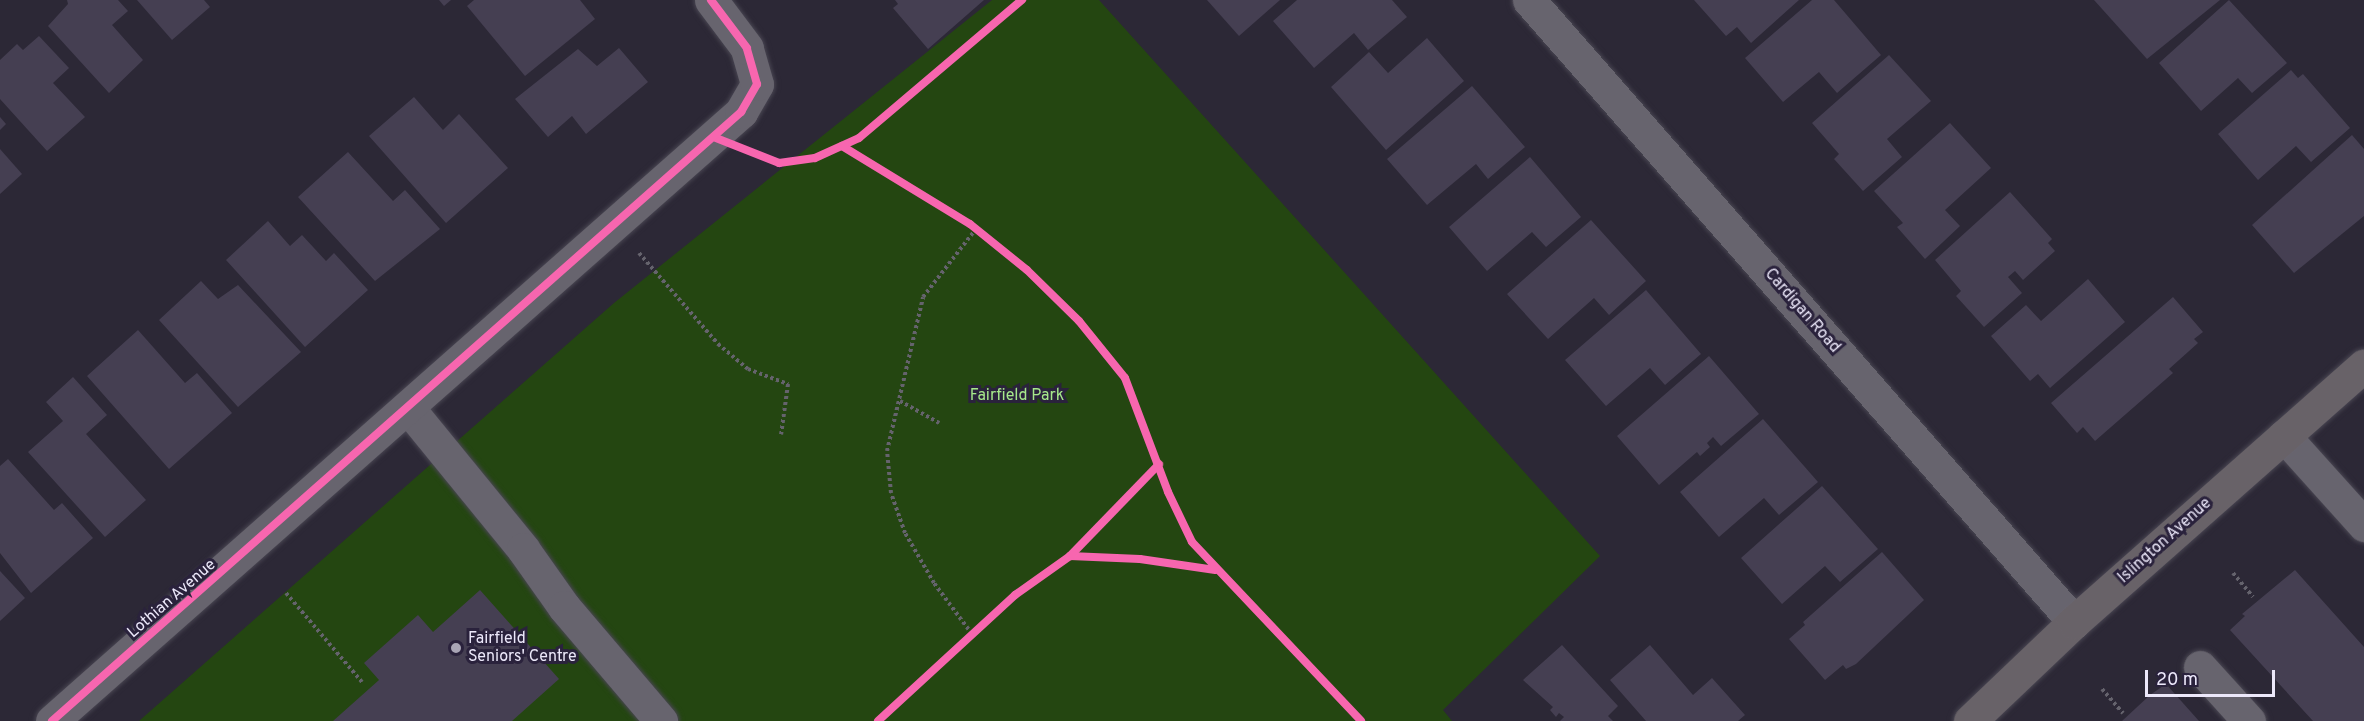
<!DOCTYPE html>
<html>
<head>
<meta charset="utf-8">
<style>
	body { margin:0 }
	#map { position:relative; width:2364px; height:721px; overflow:hidden; background:#2c2836; font-family:Overpass,sans-serif }
	div>[style] { position:absolute }
	.green>* { inset:0; background:#244611 }
	.building>* { inset:0; background:#453f52 }
	.path>* { height:4px; margin-top:-2px; transform-origin:0; background:repeating-linear-gradient(90deg,#65636d 0 3px,transparent 0 6px) }
	.roads { filter:drop-shadow(0 0 2px #484551) drop-shadow(0 0 2px #484551) }
	.minor>* { height:33px; margin:-16.5px; padding:0 16.5px; transform-origin:16.5px; border-radius:16.5px; background:#67646e }
	.major>* { height:33px; margin:-16.5px; padding:0 16.5px; transform-origin:16.5px; border-radius:16.5px; background:#686268 }
	.cycleway>* { height:8px; margin:-4px; padding:0 4px; transform-origin:4px; border-radius:4px; background:#f766af }
	.dots>* { width:16px; height:16px; translate:-50% -50%; box-sizing:border-box; border:3px solid #2a223c; border-radius:50% }
	span { translate:-50% -50%; white-space:nowrap; text-align:center; line-height:1.15; -webkit-text-stroke:6px #2a223c; paint-order:stroke }
	.street-label { font-size:16px; color:#ece8fa }
	.park-label { font-size:16px; color:#a6e88b }
	.poi-label { font-size:16px; color:#ece8fa }
	.left { translate:0 -50%; text-align:left }
	.scale { position:absolute; left:2145px; top:670px; width:130px; height:27px; box-sizing:border-box; border:3px solid #ece8fa; border-top:0; padding-left:8px; font-size:18px; line-height:21px; white-space:nowrap; color:#ece8fa; -webkit-text-stroke:4px #2a223c; paint-order:stroke }
</style>
</head>
<body>
<div id="map">
	<div class="green">
		<i style="clip-path:polygon(992px 0,1099px 0,1600px 556px,1443px 710px,1452px 721px,139px 721px,614px 303px)"></i>
	</div>
	<div class="building">
		<i style="clip-path:polygon(118px 0,128px 11px,112px 25px,143px 60px,109px 93px,48px 26px,68px 4px,67px 0)"></i>
		<i style="clip-path:polygon(137px 0,204px 0,210px 7px,172px 40px)"></i>
		<i style="clip-path:polygon(439px 0,451px 0,444px 6px)"></i>
		<i style="clip-path:polygon(474px 0,580px 0,595px 19px,525px 76px,467px 6px)"></i>
		<i style="clip-path:polygon(895px 0,984px 0,928px 49px,893px 8px,898px 4px)"></i>
		<i style="clip-path:polygon(1207px 0,1280px 0,1239px 36px)"></i>
		<i style="clip-path:polygon(1297px 0,1392px 0,1407px 17px,1368px 50px,1354px 33px,1314px 68px,1273px 21px)"></i>
		<i style="clip-path:polygon(1694px 0,1799px 0,1751px 43px,1737px 27px,1726px 36px)"></i>
		<i style="clip-path:polygon(1812px 0,1834px 0,1881px 55px,1837px 93px,1819px 72px,1783px 102px,1745px 58px)"></i>
		<i style="clip-path:polygon(2094px 0,2220px 0,2147px 59px)"></i>
		<i style="clip-path:polygon(2229px 0,2287px 63px,2252px 93px,2238px 78px,2201px 111px,2159px 63px)"></i>
		<i style="clip-path:polygon(39px 36px,69px 68px,53px 83px,85px 117px,47px 151px,0 99px,0 60px,17px 44px,23px 50px)"></i>
		<i style="clip-path:polygon(1427px 38px,1464px 81px,1386px 150px,1331px 87px,1369px 52px,1388px 73px)"></i>
		<i style="clip-path:polygon(619px 48px,648px 82px,586px 134px,572px 116px,548px 137px,515px 99px,578px 49px,597px 66px)"></i>
		<i style="clip-path:polygon(1889px 55px,1931px 101px,1887px 139px,1902px 157px,1863px 191px,1834px 159px,1839px 154px,1812px 123px)"></i>
		<i style="clip-path:polygon(2291px 70px,2298px 78px,2303px 74px,2350px 128px,2311px 162px,2296px 146px,2258px 180px,2218px 134px)"></i>
		<i style="clip-path:polygon(1472px 86px,1525px 147px,1488px 179px,1476px 164px,1427px 205px,1387px 159px)"></i>
		<i style="clip-path:polygon(414px 97px,443px 130px,459px 114px,508px 168px,446px 223px,369px 136px)"></i>
		<i style="clip-path:polygon(0 117px,6px 124px,0 130px)"></i>
		<i style="clip-path:polygon(1950px 123px,1991px 168px,1945px 210px,1960px 226px,1925px 259px,1897px 227px,1903px 223px,1874px 191px)"></i>
		<i style="clip-path:polygon(2352px 135px,2364px 149px,2364px 216px,2294px 273px,2252px 225px)"></i>
		<i style="clip-path:polygon(0 149px,22px 174px,0 194px)"></i>
		<i style="clip-path:polygon(348px 152px,393px 201px,405px 190px,440px 229px,375px 281px,298px 197px)"></i>
		<i style="clip-path:polygon(1530px 157px,1581px 217px,1546px 247px,1532px 232px,1487px 271px,1449px 227px)"></i>
		<i style="clip-path:polygon(2010px 192px,2052px 239px,2048px 243px,2055px 251px,2023px 280px,2015px 271px,2008px 277px,2022px 293px,1984px 327px,1956px 296px,1961px 291px,1935px 260px)"></i>
		<i style="clip-path:polygon(1591px 220px,1646px 281px,1609px 315px,1594px 298px,1548px 339px,1507px 294px)"></i>
		<i style="clip-path:polygon(268px 221px,290px 246px,302px 235px,326px 261px,334px 253px,368px 290px,305px 347px,226px 260px)"></i>
		<i style="clip-path:polygon(2088px 279px,2125px 322px,2050px 388px,2038px 374px,2030px 381px,1991px 336px,2026px 305px,2041px 321px)"></i>
		<i style="clip-path:polygon(201px 281px,218px 299px,238px 285px,301px 352px,238px 407px,159px 320px)"></i>
		<i style="clip-path:polygon(1646px 290px,1701px 354px,1665px 385px,1650px 368px,1606px 406px,1565px 360px)"></i>
		<i style="clip-path:polygon(2173px 297px,2203px 332px,2194px 339px,2198px 343px,2169px 369px,2173px 373px,2095px 441px,2083px 427px,2077px 433px,2051px 403px)"></i>
		<i style="clip-path:polygon(138px 330px,185px 383px,197px 373px,232px 413px,169px 469px,87px 376px)"></i>
		<i style="clip-path:polygon(1709px 356px,1759px 414px,1721px 446px,1713px 437px,1707px 443px,1710px 447px,1700px 456px,1697px 452px,1659px 485px,1617px 436px)"></i>
		<i style="clip-path:polygon(73px 377px,107px 415px,86px 434px,146px 500px,105px 537px,28px 452px,63px 421px,46px 402px)"></i>
		<i style="clip-path:polygon(1763px 419px,1818px 482px,1779px 515px,1764px 498px,1719px 537px,1680px 492px)"></i>
		<i style="clip-path:polygon(8px 459px,54px 510px,62px 503px,93px 538px,31px 593px,0 553px,0 466px)"></i>
		<i style="clip-path:polygon(1822px 486px,1878px 549px,1840px 582px,1825px 566px,1782px 604px,1741px 558px)"></i>
		<i style="clip-path:polygon(1882px 552px,1924px 600px,1856px 664px,1846px 669px,1843px 665px,1825px 680px,1789px 639px,1805px 625px,1803px 622px)"></i>
		<i style="clip-path:polygon(2295px 570px,2364px 647px,2364px 721px,2313px 721px,2230px 630px,2245px 616px,2242px 614px)"></i>
		<i style="clip-path:polygon(0 571px,25px 598px,0 621px)"></i>
		<i style="clip-path:polygon(480px 590px,559px 679px,512px 721px,333px 721px,379px 680px,364px 663px,418px 615px,433px 632px)"></i>
		<i style="clip-path:polygon(1562px 645px,1618px 706px,1608px 716px,1613px 721px,1560px 721px,1564px 717px,1559px 713px,1556px 717px,1550px 710px,1553px 707px,1523px 680px)"></i>
		<i style="clip-path:polygon(1650px 645px,1693px 695px,1712px 678px,1745px 715px,1738px 721px,1646px 721px,1610px 680px)"></i>
		<i style="clip-path:polygon(2166px 684px,2199px 721px,2122px 721px,2150px 695px)"></i>
	</div>
	<div class="path">
		<i style="left:842px;top:146px;width:150px;rotate:31.4deg"></i>
		<i style="left:970px;top:224px;width:73px;rotate:38.9deg"></i>
		<i style="left:1027px;top:270px;width:73px;rotate:44.4deg"></i>
		<i style="left:1079px;top:321px;width:73px;rotate:51.1deg"></i>
		<i style="left:1125px;top:378px;width:122px;rotate:69.3deg"></i>
		<i style="left:1168px;top:492px;width:55px;rotate:64.4deg"></i>
		<i style="left:1192px;top:542px;width:246px;rotate:46.6deg"></i>
		<i style="left:753px;top:152px;width:28px;rotate:23deg"></i>
		<i style="left:779px;top:163px;width:36px;rotate:-8deg"></i>
		<i style="left:815px;top:158px;width:48px;rotate:-24.4deg"></i>
		<i style="left:859px;top:138px;width:214px;rotate:-40.3deg"></i>
		<i style="left:639px;top:253px;width:121px;rotate:49deg"></i>
		<i style="left:718px;top:344px;width:39px;rotate:40deg"></i>
		<i style="left:748px;top:369px;width:43px;rotate:20.6deg"></i>
		<i style="left:788px;top:384px;width:51px;rotate:97.8deg"></i>
		<i style="left:900px;top:401px;width:45px;rotate:29.4deg"></i>
		<i style="left:1071px;top:556px;width:69px;rotate:2.5deg"></i>
		<i style="left:1140px;top:559px;width:76px;rotate:8.3deg"></i>
		<i style="left:2233px;top:573px;width:31px;rotate:50deg"></i>
		<i style="left:286px;top:593px;width:117px;rotate:49.5deg"></i>
		<i style="left:972px;top:634px;width:64px;rotate:-126.7deg"></i>
		<i style="left:934px;top:583px;width:58px;rotate:-120.1deg"></i>
		<i style="left:905px;top:533px;width:42px;rotate:-109.3deg"></i>
		<i style="left:891px;top:493px;width:42px;rotate:-95.4deg"></i>
		<i style="left:887px;top:451px;width:158px;rotate:-76.8deg"></i>
		<i style="left:923px;top:297px;width:86px;rotate:-52.1deg"></i>
		<i style="left:2102px;top:689px;width:32px;rotate:49deg"></i>
		<i style="left:878px;top:721px;width:186px;rotate:-42.6deg"></i>
		<i style="left:1015px;top:595px;width:67px;rotate:-35.3deg"></i>
		<i style="left:1070px;top:556px;width:128px;rotate:-45.9deg"></i>
	</div>
	<div class="roads">
		<div class="minor">
			<i style="left:1529px;top:0;width:827px;rotate:48.77deg"></i>
			<i style="left:409px;top:409px;width:181px;rotate:50.8deg"></i>
			<i style="left:523px;top:549px;width:71px;rotate:54.7deg"></i>
			<i style="left:564px;top:607px;width:150px;rotate:49.6deg"></i>
			<i style="left:2284px;top:436px;width:120px;rotate:48deg"></i>
			<i style="left:2200px;top:667px;width:73px;rotate:47.8deg"></i>
			<i style="left:52px;top:721px;width:920px;rotate:-41.47deg"></i>
			<i style="left:741px;top:112px;width:32px;rotate:-60deg"></i>
			<i style="left:757px;top:84px;width:37px;rotate:-106deg"></i>
			<i style="left:747px;top:48px;width:60px;rotate:-126.9deg"></i>
		</div>
		<div class="major">
			<i style="left:1970px;top:721px;width:144px;rotate:-43.6deg"></i>
			<i style="left:2074px;top:622px;width:387px;rotate:-41.5deg"></i>
		</div>
	</div>
	<div class="cycleway">
		<i style="left:716px;top:138px;width:68px;rotate:21.6deg"></i>
		<i style="left:779px;top:163px;width:36px;rotate:-8deg"></i>
		<i style="left:815px;top:158px;width:48px;rotate:-24.4deg"></i>
		<i style="left:859px;top:138px;width:214px;rotate:-40.3deg"></i>
		<i style="left:842px;top:146px;width:150px;rotate:31.4deg"></i>
		<i style="left:970px;top:224px;width:73px;rotate:38.9deg"></i>
		<i style="left:1027px;top:270px;width:73px;rotate:44.4deg"></i>
		<i style="left:1079px;top:321px;width:73px;rotate:51.1deg"></i>
		<i style="left:1125px;top:378px;width:122px;rotate:69.3deg"></i>
		<i style="left:1168px;top:492px;width:55px;rotate:64.4deg"></i>
		<i style="left:1192px;top:542px;width:246px;rotate:46.6deg"></i>
		<i style="left:1070px;top:556px;width:70px;rotate:2.5deg"></i>
		<i style="left:1140px;top:559px;width:76px;rotate:8.3deg"></i>
		<i style="left:52px;top:721px;width:920px;rotate:-41.47deg"></i>
		<i style="left:741px;top:112px;width:32px;rotate:-60deg"></i>
		<i style="left:757px;top:84px;width:37px;rotate:-106deg"></i>
		<i style="left:747px;top:48px;width:60px;rotate:-126.9deg"></i>
		<i style="left:878px;top:721px;width:186px;rotate:-42.6deg"></i>
		<i style="left:1015px;top:595px;width:67px;rotate:-35.3deg"></i>
		<i style="left:1070px;top:556px;width:128px;rotate:-45.9deg"></i>
	</div>
	<div class="dots">
		<i style="left:456px;top:648px;background:#a9a5b5"></i>
	</div>
	<div class="street-label">
		<span style="left:1802px;top:311px;rotate:49deg">Cardigan Road</span>
		<span style="left:2165px;top:541px;rotate:-42deg">Islington Avenue</span>
		<span style="left:172px;top:599px;rotate:-41deg">Lothian Avenue</span>
	</div>
	<div class="park-label">
		<span style="left:1017px;top:396px">Fairfield Park</span>
	</div>
	<div class="poi-label">
		<span class="left" style="left:468px;top:648px">Fairfield<br>Seniors' Centre</span>
	</div>
	<div class="scale">20 m</div>
</div>
</body>
</html>
